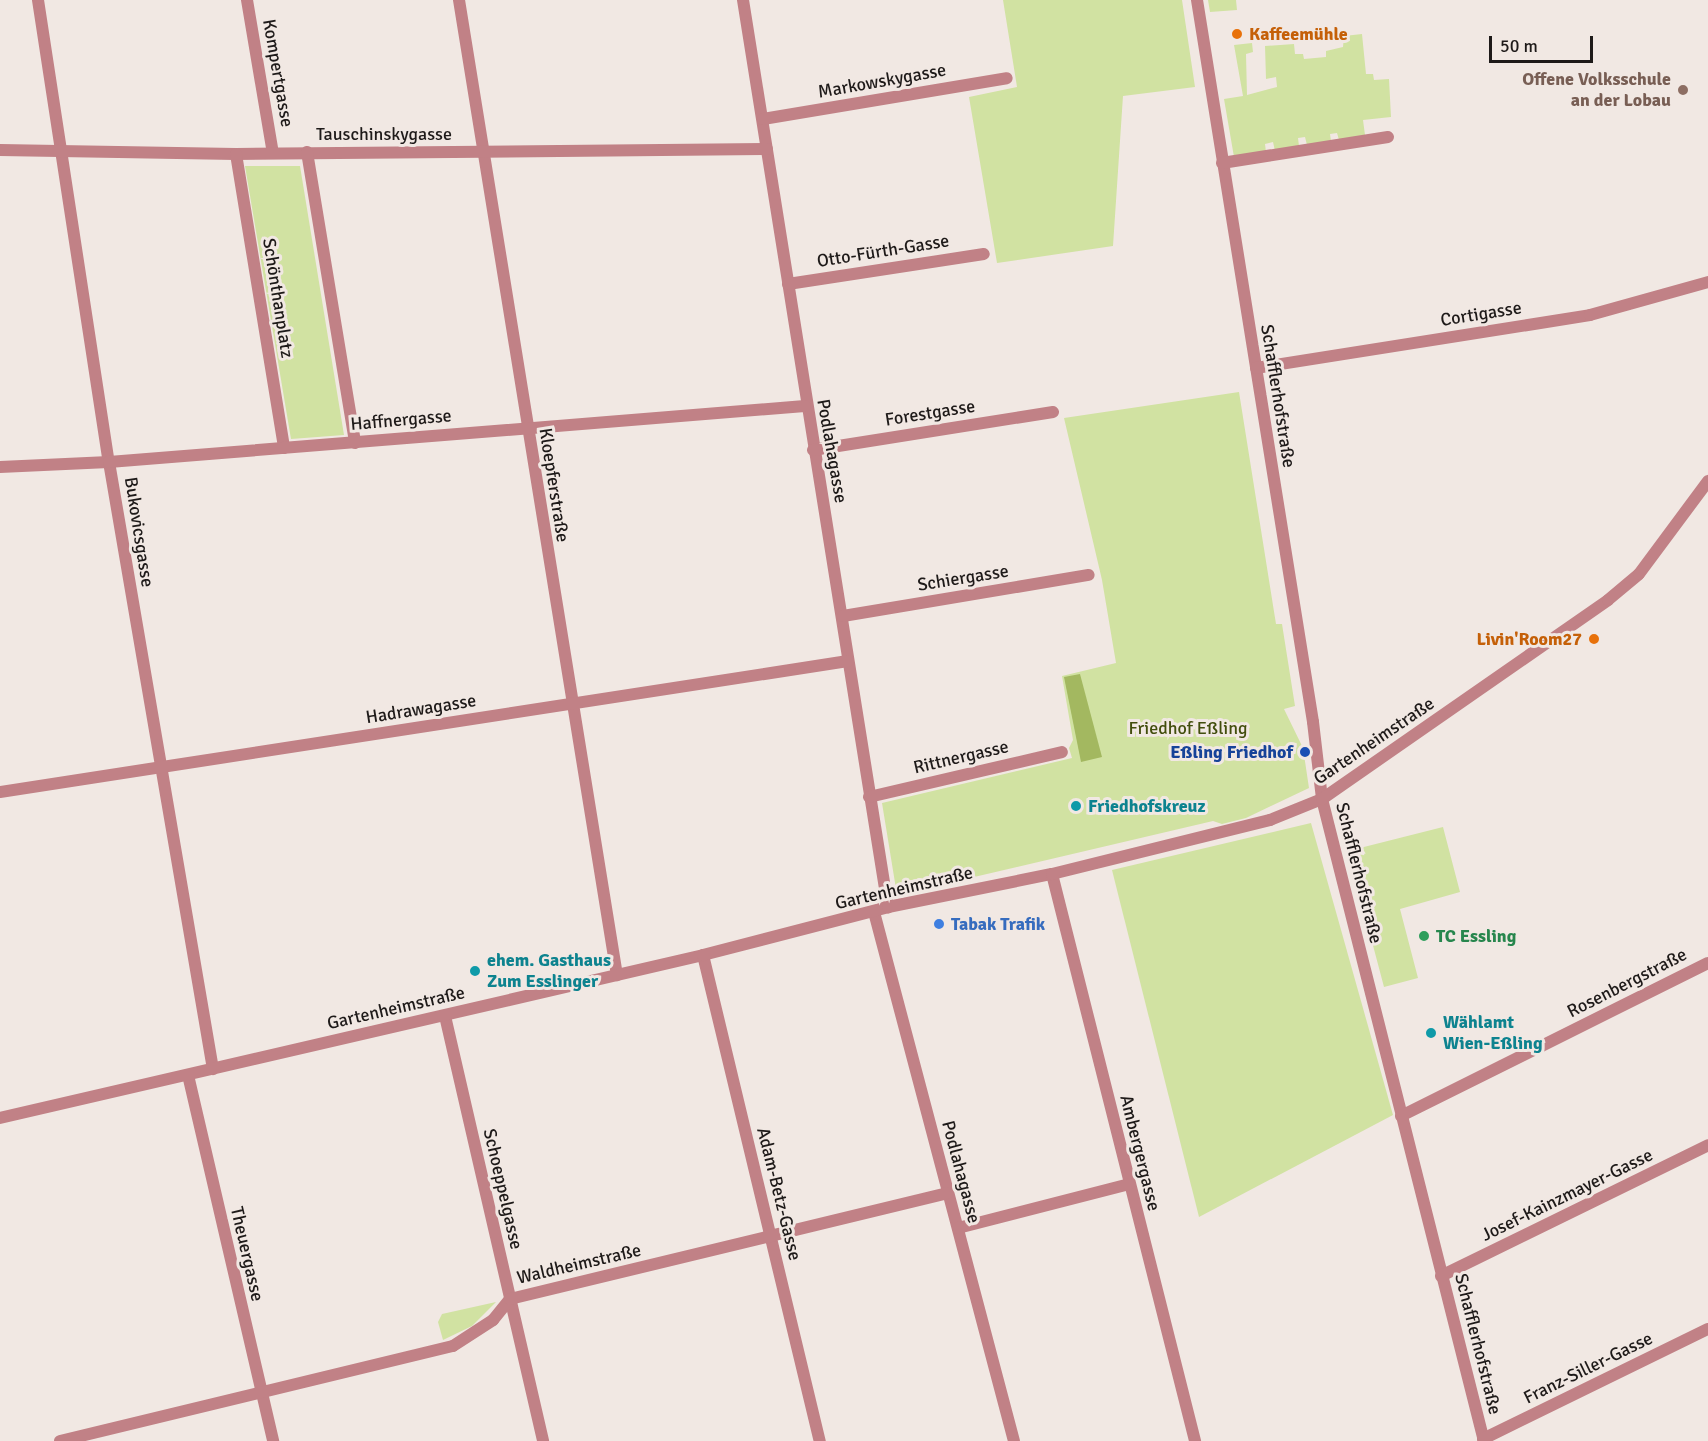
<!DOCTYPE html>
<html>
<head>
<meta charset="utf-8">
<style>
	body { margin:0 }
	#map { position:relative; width:1708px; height:1441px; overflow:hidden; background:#f1e8e3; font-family:Signika,sans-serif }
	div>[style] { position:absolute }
	.green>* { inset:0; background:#d1e2a2 }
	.forest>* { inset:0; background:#a3b860 }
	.street>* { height:12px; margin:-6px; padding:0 6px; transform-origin:6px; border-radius:6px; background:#c18186 }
	.dots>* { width:16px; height:16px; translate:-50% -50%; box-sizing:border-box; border:3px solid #f1e8e3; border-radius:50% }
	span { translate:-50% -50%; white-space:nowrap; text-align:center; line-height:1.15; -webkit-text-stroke:6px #f1e8e3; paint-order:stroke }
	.food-label { font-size:18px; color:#c56008; font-weight:700 }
	.left { translate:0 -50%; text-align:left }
	.right { translate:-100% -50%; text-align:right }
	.street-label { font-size:18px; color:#1e1a19 }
	.education-label { font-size:18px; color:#785e54; font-weight:700 }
	.park-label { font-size:18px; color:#424e0d }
	.transit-label { font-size:18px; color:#164399; font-weight:700 }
	.culture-label { font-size:18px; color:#0d838f; font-weight:700 }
	.shop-label { font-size:18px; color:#366cbe; font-weight:700 }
	.leisure-label { font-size:18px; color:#27864d; font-weight:700 }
	.scale { position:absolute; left:1489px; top:36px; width:104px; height:27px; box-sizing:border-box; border:3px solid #1e1a19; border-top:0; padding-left:8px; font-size:18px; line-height:21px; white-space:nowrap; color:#1e1a19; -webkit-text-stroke:4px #f1e8e3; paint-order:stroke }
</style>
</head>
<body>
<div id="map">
	<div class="green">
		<i style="clip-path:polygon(1003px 0,1182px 0,1195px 87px,1123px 96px,1113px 246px,997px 263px,969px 97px,1017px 87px)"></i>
		<i style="clip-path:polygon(1208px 0,1236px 0,1237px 10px,1210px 12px)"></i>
		<i style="clip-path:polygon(1362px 34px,1366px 74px,1373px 74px,1374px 80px,1389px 79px,1391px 117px,1363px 120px,1365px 135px,1339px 140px,1337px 133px,1330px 134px,1331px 141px,1307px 145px,1305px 137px,1298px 138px,1299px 146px,1275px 151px,1273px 142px,1265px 144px,1266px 152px,1234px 157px,1224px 99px,1243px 96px,1234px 45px,1252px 43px,1253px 52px,1246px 54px,1247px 95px,1277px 87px,1276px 77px,1266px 79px,1265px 46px,1294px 44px,1295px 54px,1303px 54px,1304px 59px,1326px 57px,1326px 51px,1343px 47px,1344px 36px)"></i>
		<i style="clip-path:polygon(245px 166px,300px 166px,344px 435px,291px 439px)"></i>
		<i style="clip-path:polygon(1239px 392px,1276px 624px,1282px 624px,1295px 706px,1284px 709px,1303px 748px,1309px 788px,1246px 818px,1222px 824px,1213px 821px,897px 895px,882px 803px,1072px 758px,1069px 748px,1073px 740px,1062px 676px,1116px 663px,1102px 580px,1064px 418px)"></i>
		<i style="clip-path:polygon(1311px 823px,1393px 1115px,1199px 1217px,1112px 870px)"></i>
		<i style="clip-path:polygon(1443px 827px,1460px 892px,1400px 909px,1418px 978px,1384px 987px,1348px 851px)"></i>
		<i style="clip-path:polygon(496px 1302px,472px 1326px,443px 1340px,438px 1322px,442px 1314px)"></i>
	</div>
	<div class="forest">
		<i style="clip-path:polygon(1080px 674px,1102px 757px,1081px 762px,1064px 677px)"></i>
	</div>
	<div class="street">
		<i style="left:38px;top:0;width:467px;rotate:81.3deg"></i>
		<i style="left:109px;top:462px;width:616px;rotate:80.28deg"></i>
		<i style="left:247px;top:0;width:155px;rotate:80.4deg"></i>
		<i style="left:459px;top:0;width:988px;rotate:80.8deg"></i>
		<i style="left:743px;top:0;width:919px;rotate:80.92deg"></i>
		<i style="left:1197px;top:0;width:731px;rotate:80.87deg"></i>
		<i style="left:1313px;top:722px;width:78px;rotate:83.3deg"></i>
		<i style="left:1322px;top:799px;width:662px;rotate:75.84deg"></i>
		<i style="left:763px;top:119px;width:247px;rotate:-9.5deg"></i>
		<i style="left:0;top:150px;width:236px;rotate:1deg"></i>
		<i style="left:236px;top:154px;width:531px;rotate:-0.54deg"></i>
		<i style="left:307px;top:152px;width:295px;rotate:80.6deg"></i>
		<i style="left:236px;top:154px;width:298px;rotate:80.7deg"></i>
		<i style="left:1222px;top:163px;width:168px;rotate:-8.9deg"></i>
		<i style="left:788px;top:284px;width:198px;rotate:-8.7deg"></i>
		<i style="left:1256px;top:368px;width:338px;rotate:-9deg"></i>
		<i style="left:1590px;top:315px;width:123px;rotate:-15.6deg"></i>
		<i style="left:813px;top:450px;width:243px;rotate:-9deg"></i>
		<i style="left:0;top:467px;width:109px;rotate:-2.6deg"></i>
		<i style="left:109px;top:462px;width:698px;rotate:-4.6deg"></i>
		<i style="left:843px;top:616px;width:249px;rotate:-9.5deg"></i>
		<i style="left:0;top:792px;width:858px;rotate:-8.78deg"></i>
		<i style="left:869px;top:797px;width:198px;rotate:-13.1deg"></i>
		<i style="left:1052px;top:874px;width:585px;rotate:75.84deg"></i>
		<i style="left:874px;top:912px;width:547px;rotate:75.18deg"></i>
		<i style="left:703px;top:955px;width:500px;rotate:76.5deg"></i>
		<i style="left:445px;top:1016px;width:436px;rotate:77deg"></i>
		<i style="left:188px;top:1075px;width:376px;rotate:76.9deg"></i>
		<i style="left:1401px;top:1116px;width:343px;rotate:-26.5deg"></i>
		<i style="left:0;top:1118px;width:722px;rotate:-13.05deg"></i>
		<i style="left:703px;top:955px;width:191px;rotate:-14.5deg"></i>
		<i style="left:888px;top:907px;width:167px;rotate:-11.4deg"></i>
		<i style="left:1052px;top:874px;width:225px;rotate:-13.9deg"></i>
		<i style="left:1270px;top:820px;width:56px;rotate:-22deg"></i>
		<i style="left:1322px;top:799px;width:348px;rotate:-34.8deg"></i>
		<i style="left:1608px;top:600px;width:40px;rotate:-40deg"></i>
		<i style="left:1639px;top:574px;width:116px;rotate:-53.4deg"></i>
		<i style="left:958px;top:1228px;width:177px;rotate:-14.4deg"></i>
		<i style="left:1441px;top:1276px;width:297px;rotate:-26.1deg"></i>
		<i style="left:1483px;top:1439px;width:250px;rotate:-26.1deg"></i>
		<i style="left:60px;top:1441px;width:404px;rotate:-13.6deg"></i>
		<i style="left:453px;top:1346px;width:48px;rotate:-33deg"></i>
		<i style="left:493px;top:1320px;width:27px;rotate:-51deg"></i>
		<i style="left:510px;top:1299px;width:450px;rotate:-13.6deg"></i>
	</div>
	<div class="dots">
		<i style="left:1237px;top:34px;background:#e8710a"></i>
		<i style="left:1683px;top:90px;background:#8d6e63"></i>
		<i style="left:1594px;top:639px;background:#e8710a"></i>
		<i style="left:1305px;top:752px;background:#1a4fb4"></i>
		<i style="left:1076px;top:806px;background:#0f9aa8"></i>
		<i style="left:939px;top:924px;background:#3f7fe0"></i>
		<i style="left:1424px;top:936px;background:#2e9e5b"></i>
		<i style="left:475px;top:971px;background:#0f9aa8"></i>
		<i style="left:1431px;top:1033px;background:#0f9aa8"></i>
	</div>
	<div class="food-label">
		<span class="left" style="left:1249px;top:34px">Kaffeemühle</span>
		<span class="right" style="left:1582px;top:639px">Livin'Room27</span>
	</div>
	<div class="street-label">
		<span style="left:278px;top:73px;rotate:80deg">Kompertgasse</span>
		<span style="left:882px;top:81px;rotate:-10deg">Markowskygasse</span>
		<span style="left:384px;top:134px">Tauschinskygasse</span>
		<span style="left:883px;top:251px;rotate:-9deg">Otto-Fürth-Gasse</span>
		<span style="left:278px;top:298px;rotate:81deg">Schönthanplatz</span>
		<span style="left:1481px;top:314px;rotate:-9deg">Cortigasse</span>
		<span style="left:1278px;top:396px;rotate:81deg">Schafflerhofstraße</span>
		<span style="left:930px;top:413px;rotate:-9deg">Forestgasse</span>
		<span style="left:401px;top:420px;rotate:-5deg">Haffnergasse</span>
		<span style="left:832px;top:451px;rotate:80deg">Podlahagasse</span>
		<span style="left:554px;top:485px;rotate:81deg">Kloepferstraße</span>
		<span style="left:139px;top:532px;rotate:81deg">Bukovicsgasse</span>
		<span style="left:963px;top:578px;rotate:-9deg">Schiergasse</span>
		<span style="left:421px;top:709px;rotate:-9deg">Hadrawagasse</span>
		<span style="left:1374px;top:741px;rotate:-34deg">Gartenheimstraße</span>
		<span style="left:961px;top:757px;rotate:-13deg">Rittnergasse</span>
		<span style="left:1359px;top:873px;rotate:76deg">Schafflerhofstraße</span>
		<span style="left:904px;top:888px;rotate:-13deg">Gartenheimstraße</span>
		<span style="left:1627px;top:983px;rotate:-27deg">Rosenbergstraße</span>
		<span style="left:396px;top:1008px;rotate:-13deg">Gartenheimstraße</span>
		<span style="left:1140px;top:1153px;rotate:76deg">Ambergergasse</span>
		<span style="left:961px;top:1172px;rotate:75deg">Podlahagasse</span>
		<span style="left:503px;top:1189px;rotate:77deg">Schoeppelgasse</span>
		<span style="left:779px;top:1194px;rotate:76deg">Adam-Betz-Gasse</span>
		<span style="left:1567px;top:1195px;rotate:-26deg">Josef-Kainzmayer-Gasse</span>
		<span style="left:247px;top:1254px;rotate:77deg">Theuergasse</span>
		<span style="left:579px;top:1264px;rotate:-13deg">Waldheimstraße</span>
		<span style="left:1478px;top:1344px;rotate:76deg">Schafflerhofstraße</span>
		<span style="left:1588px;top:1368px;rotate:-26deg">Franz-Siller-Gasse</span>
	</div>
	<div class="education-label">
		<span class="right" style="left:1671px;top:90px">Offene Volksschule<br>an der Lobau</span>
	</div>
	<div class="park-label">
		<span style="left:1188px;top:728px">Friedhof Eßling</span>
	</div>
	<div class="transit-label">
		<span class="right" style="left:1293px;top:752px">Eßling Friedhof</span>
	</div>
	<div class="culture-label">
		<span class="left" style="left:1088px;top:806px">Friedhofskreuz</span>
		<span class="left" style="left:487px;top:971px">ehem. Gasthaus<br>Zum Esslinger</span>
		<span class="left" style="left:1443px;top:1033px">Wählamt<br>Wien-Eßling</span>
	</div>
	<div class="shop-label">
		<span class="left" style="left:951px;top:924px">Tabak Trafik</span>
	</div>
	<div class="leisure-label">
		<span class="left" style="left:1436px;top:936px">TC Essling</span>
	</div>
	<div class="scale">50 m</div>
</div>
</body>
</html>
